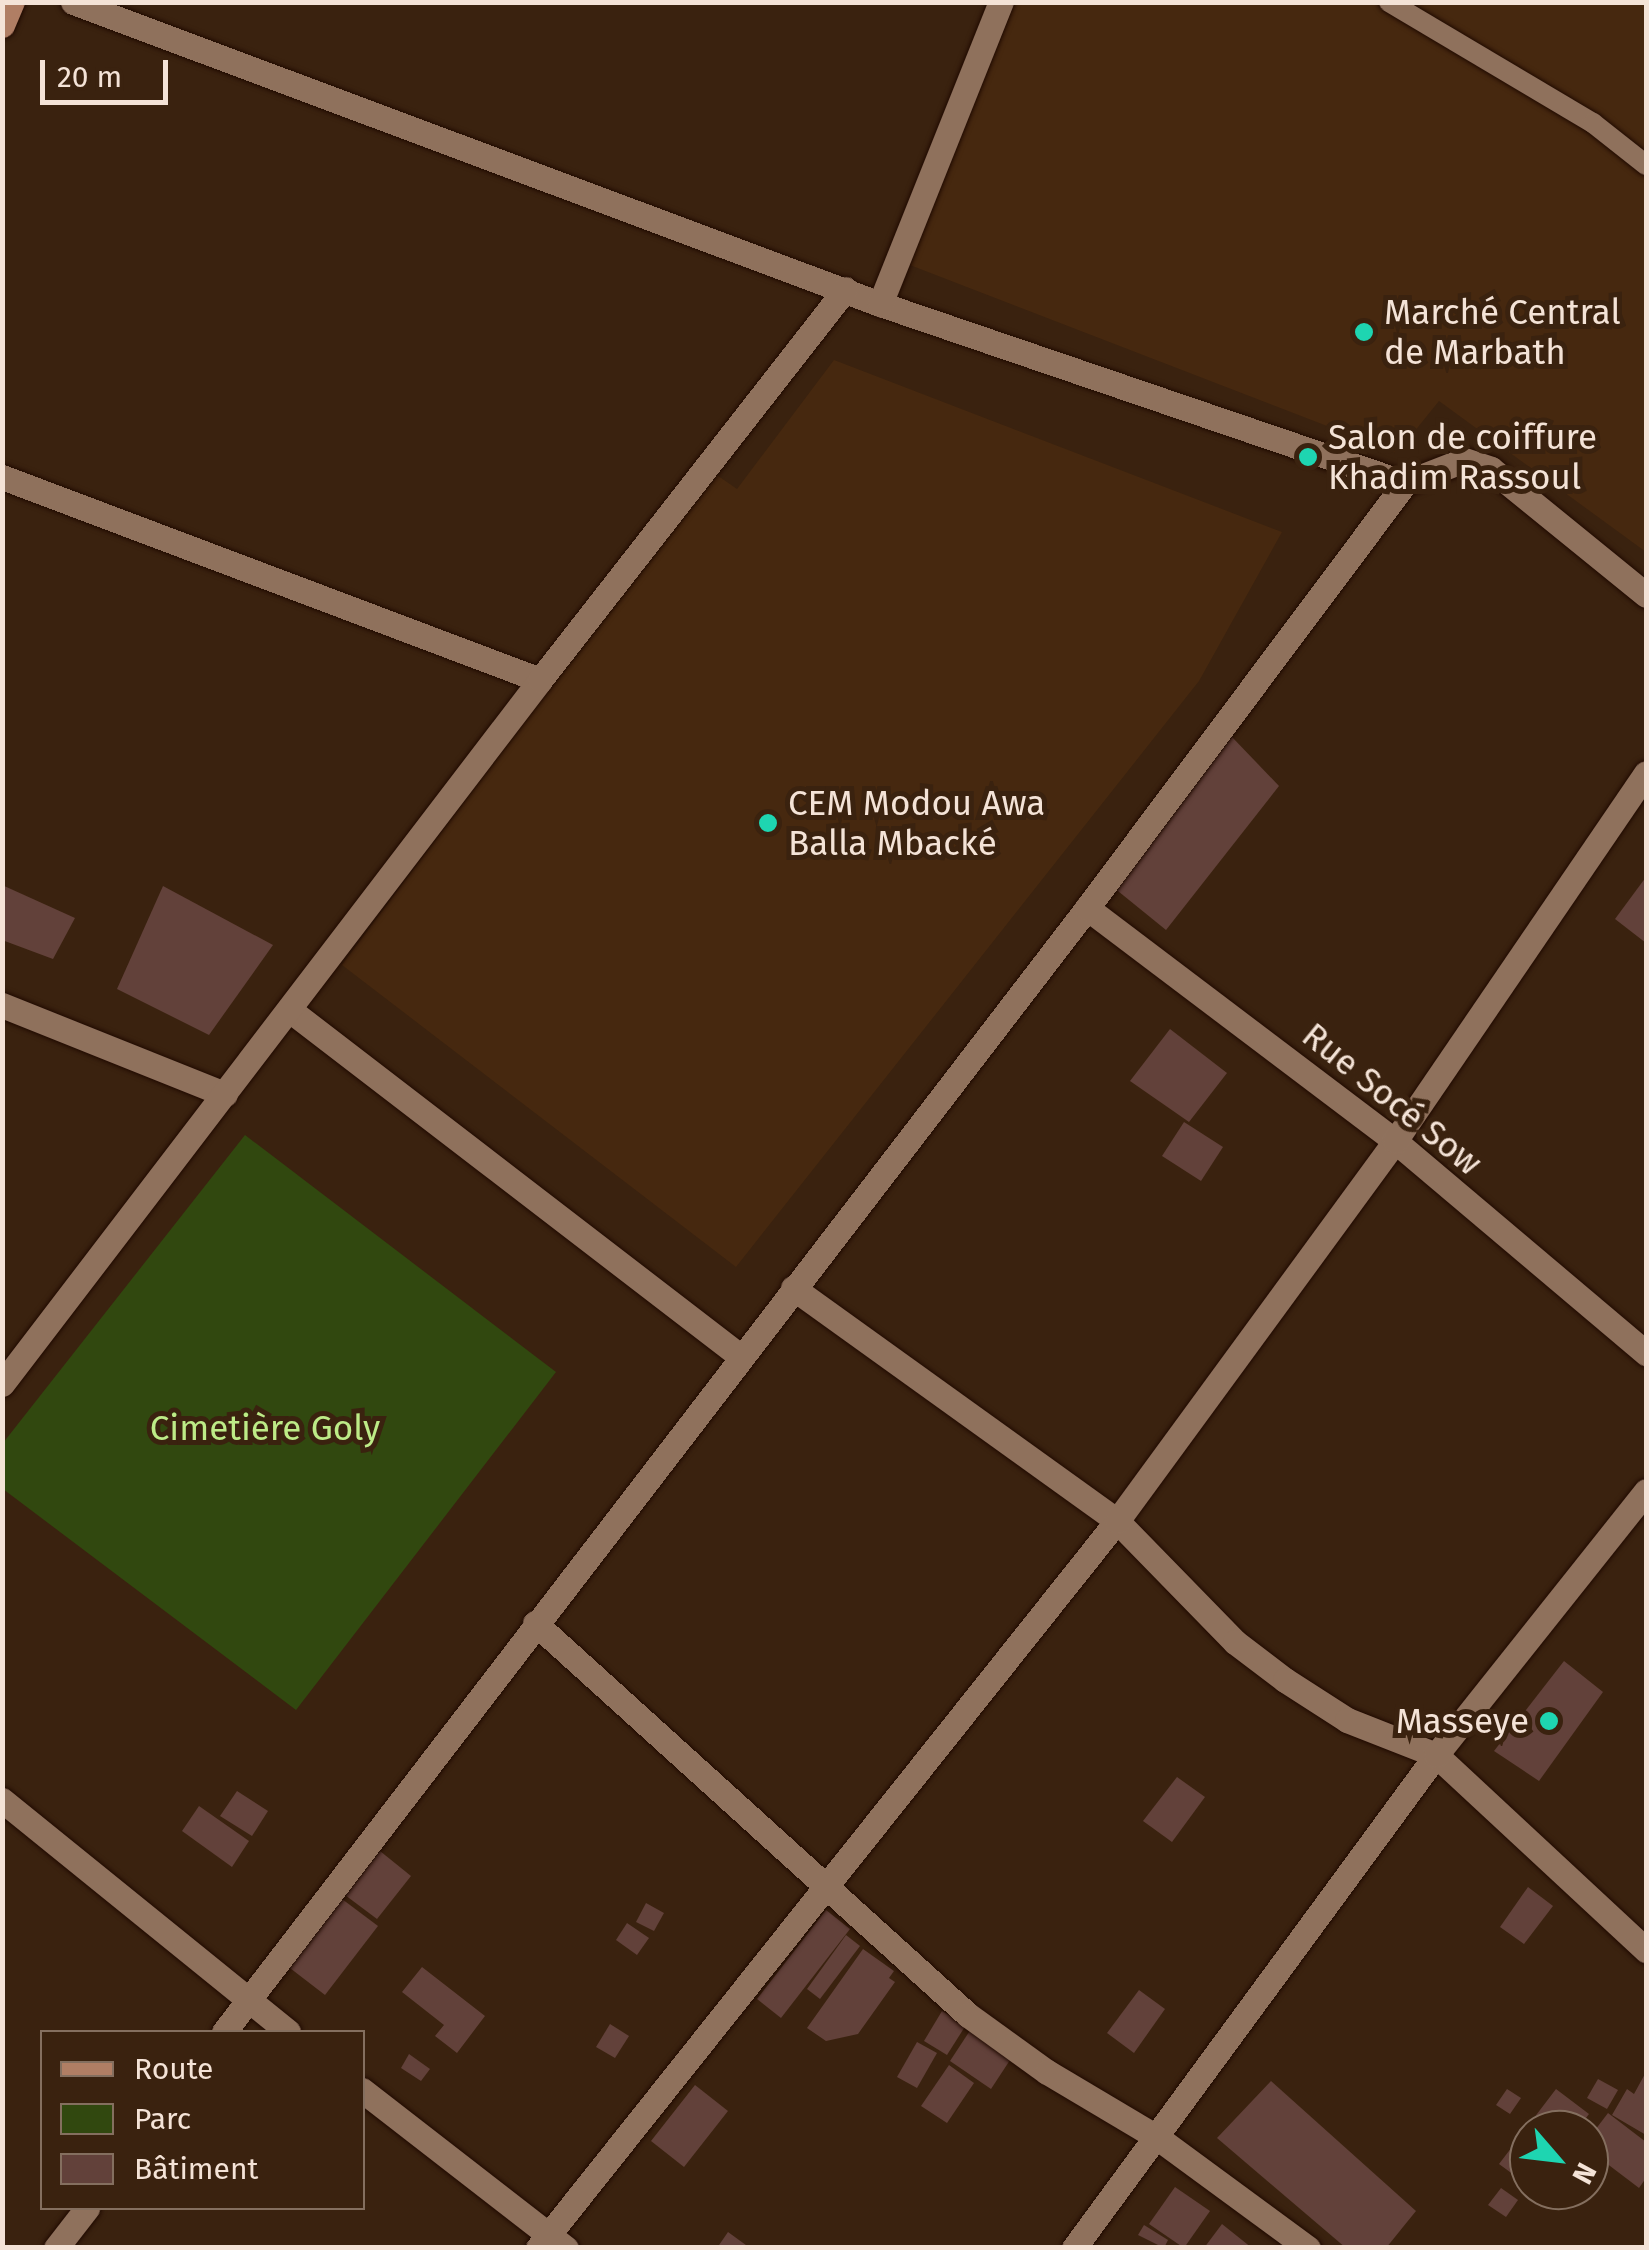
<!DOCTYPE html>
<html>
<head>
<meta charset="utf-8">
<style>
	body { margin:0 }
	#map { position:relative; width:1649px; height:2250px; overflow:hidden; background:#3a220f; font-family:"Fira Sans",sans-serif }
	div>[style] { position:absolute }
	.built>* { inset:0; background:#46280f }
	.green>* { inset:0; background:#31480f }
	.building>* { inset:0; background:#62413a }
	.roads { filter:drop-shadow(0 0 2px #200a00) drop-shadow(0 0 2px #200a00) }
	.lane>* { height:20px; margin:-10px; padding:0 10px; transform-origin:10px; border-radius:10px; background:#8f715c }
	.street>* { height:25px; margin:-12.5px; padding:0 12.5px; transform-origin:12.5px; border-radius:12.5px; background:#8f715c }
	.secondary>* { height:25px; margin:-12.5px; padding:0 12.5px; transform-origin:12.5px; border-radius:12.5px; background:#b07e64 }
	.dots>* { width:28px; height:28px; translate:-50% -50%; box-sizing:border-box; border:5px solid #3a220f; border-radius:50% }
	span { translate:-50% -50%; white-space:nowrap; text-align:center; line-height:1.15; -webkit-text-stroke:10px #3a220f; paint-order:stroke }
	.poi-label { font-size:35px; color:#f4e3d7 }
	.left { translate:0 -50%; text-align:left }
	.right { translate:-100% -50%; text-align:right }
	.street-label { font-size:35px; color:#f4e3d7 }
	.park-label { font-size:35px; color:#bdeb87 }
	.frame { position:absolute; inset:0; border:5px solid #f4e3d7; pointer-events:none }
	.legend { position:absolute; left:40px; top:2030px; width:325px; height:180px; box-sizing:border-box; background:#3a220f; border:2px solid #846f5f; margin:0; padding:12px 18px; list-style:none; font-size:30px; color:#f4e3d7 }
	.legend li { display:flex; align-items:center; gap:20px; height:50px }
	.legend b { width:50px; border:2px solid #846f5f }
	.north { position:absolute; left:1509px; top:2110px; width:100px; height:100px; box-sizing:border-box; background:#3a220f; border:2px solid #846f5f; border-radius:50%; rotate:118deg; font-size:28px; font-weight:700; line-height:40px; text-align:center; color:#f4e3d7 }
	.north::after { content:''; display:block; margin:auto; width:35px; height:45px; background:#1ed5b1; clip-path:polygon(50% 0,100% 100%,50% 72%,0 100%) }
	.scale { position:absolute; left:40px; top:60px; width:128px; height:45px; box-sizing:border-box; border:5px solid #f4e3d7; border-top:0; padding-left:12px; font-size:30px; line-height:35px; white-space:nowrap; color:#f4e3d7; -webkit-text-stroke:8px #3a220f; paint-order:stroke }
</style>
</head>
<body>
<div id="map">
	<div class="built">
		<i style="clip-path:polygon(1008px 3px,1646px 3px,1646px 552px,1439px 401px,1397px 453px,902px 262px)"></i>
		<i style="clip-path:polygon(834px 360px,1282px 532px,1199px 681px,736px 1267px,342px 965px,711px 471px,737px 489px)"></i>
	</div>
	<div class="green">
		<i style="clip-path:polygon(245px 1135px,556px 1372px,296px 1710px,3px 1489px,3px 1443px)"></i>
	</div>
	<div class="building">
		<i style="clip-path:polygon(1232px 737px,1279px 786px,1166px 930px,1113px 887px)"></i>
		<i style="clip-path:polygon(1646px 877px,1646px 943px,1615px 919px)"></i>
		<i style="clip-path:polygon(2px 885px,75px 918px,53px 959px,2px 940px)"></i>
		<i style="clip-path:polygon(163px 886px,273px 945px,209px 1035px,117px 989px)"></i>
		<i style="clip-path:polygon(1170px 1029px,1227px 1073px,1189px 1122px,1130px 1081px)"></i>
		<i style="clip-path:polygon(1184px 1122px,1223px 1147px,1201px 1181px,1162px 1156px)"></i>
		<i style="clip-path:polygon(1564px 1661px,1603px 1692px,1539px 1781px,1494px 1751px)"></i>
		<i style="clip-path:polygon(1177px 1777px,1205px 1797px,1172px 1842px,1143px 1821px)"></i>
		<i style="clip-path:polygon(237px 1791px,268px 1811px,252px 1836px,220px 1816px)"></i>
		<i style="clip-path:polygon(199px 1806px,249px 1841px,232px 1867px,182px 1831px)"></i>
		<i style="clip-path:polygon(380px 1851px,411px 1876px,377px 1919px,345px 1895px)"></i>
		<i style="clip-path:polygon(1528px 1887px,1553px 1906px,1524px 1944px,1500px 1927px)"></i>
		<i style="clip-path:polygon(338px 1896px,378px 1926px,325px 1995px,286px 1965px)"></i>
		<i style="clip-path:polygon(646px 1903px,664px 1913px,654px 1931px,636px 1922px)"></i>
		<i style="clip-path:polygon(826px 1910px,850px 1929px,781px 2018px,757px 1999px)"></i>
		<i style="clip-path:polygon(627px 1923px,649px 1938px,637px 1955px,616px 1940px)"></i>
		<i style="clip-path:polygon(846px 1935px,860px 1946px,820px 1999px,807px 1989px)"></i>
		<i style="clip-path:polygon(863px 1949px,894px 1971px,889px 1978px,895px 1982px,858px 2034px,826px 2041px,807px 2028px)"></i>
		<i style="clip-path:polygon(422px 1967px,485px 2016px,457px 2053px,435px 2036px,444px 2025px,402px 1992px)"></i>
		<i style="clip-path:polygon(1139px 1990px,1165px 2009px,1134px 2053px,1107px 2033px)"></i>
		<i style="clip-path:polygon(942px 2011px,966px 2025px,947px 2055px,924px 2041px)"></i>
		<i style="clip-path:polygon(610px 2024px,629px 2036px,615px 2058px,596px 2047px)"></i>
		<i style="clip-path:polygon(971px 2029px,1012px 2057px,991px 2089px,950px 2061px)"></i>
		<i style="clip-path:polygon(917px 2042px,937px 2053px,917px 2088px,897px 2077px)"></i>
		<i style="clip-path:polygon(409px 2054px,430px 2069px,421px 2081px,401px 2068px)"></i>
		<i style="clip-path:polygon(949px 2065px,974px 2083px,947px 2123px,921px 2106px)"></i>
		<i style="clip-path:polygon(1646px 2072px,1646px 2135px,1612px 2115px,1627px 2089px,1634px 2094px)"></i>
		<i style="clip-path:polygon(1598px 2079px,1618px 2090px,1607px 2109px,1587px 2098px)"></i>
		<i style="clip-path:polygon(1271px 2081px,1416px 2211px,1386px 2248px,1346px 2248px,1217px 2138px)"></i>
		<i style="clip-path:polygon(695px 2085px,728px 2111px,684px 2167px,651px 2141px)"></i>
		<i style="clip-path:polygon(1507px 2089px,1521px 2098px,1510px 2114px,1496px 2105px)"></i>
		<i style="clip-path:polygon(1556px 2089px,1589px 2114px,1577px 2130px,1529px 2130px,1529px 2186px,1499px 2164px)"></i>
		<i style="clip-path:polygon(1608px 2113px,1646px 2142px,1646px 2178px,1639px 2188px,1589px 2150px,1589px 2138px)"></i>
		<i style="clip-path:polygon(1175px 2187px,1210px 2211px,1184px 2248px,1149px 2224px)"></i>
		<i style="clip-path:polygon(1501px 2188px,1518px 2200px,1506px 2217px,1488px 2205px)"></i>
		<i style="clip-path:polygon(1222px 2224px,1252px 2248px,1204px 2248px)"></i>
		<i style="clip-path:polygon(1144px 2225px,1168px 2240px,1164px 2248px,1138px 2235px)"></i>
		<i style="clip-path:polygon(728px 2232px,750px 2248px,717px 2248px)"></i>
	</div>
	<div class="roads">
		<div class="lane">
			<i style="left:1389px;top:2px;width:237px;rotate:30.7deg"></i>
			<i style="left:1593px;top:123px;width:68px;rotate:38.4deg"></i>
		</div>
		<div class="street">
			<i style="left:73px;top:2px;width:862px;rotate:20.52deg"></i>
			<i style="left:880px;top:304px;width:555px;rotate:18.83deg"></i>
			<i style="left:880px;top:304px;width:325px;rotate:-68.2deg"></i>
			<i style="left:2px;top:477px;width:575px;rotate:20.67deg"></i>
			<i style="left:1087px;top:908px;width:386px;rotate:37.1deg"></i>
			<i style="left:1395px;top:1141px;width:329px;rotate:40.2deg"></i>
			<i style="left:2px;top:1005px;width:240px;rotate:21.8deg"></i>
			<i style="left:291px;top:1011px;width:566px;rotate:37.54deg"></i>
			<i style="left:793px;top:1288px;width:399px;rotate:35.7deg"></i>
			<i style="left:1117px;top:1521px;width:169px;rotate:45.7deg"></i>
			<i style="left:1235px;top:1642px;width:63px;rotate:37.2deg"></i>
			<i style="left:1285px;top:1680px;width:74px;rotate:32.8deg"></i>
			<i style="left:1347px;top:1720px;width:96px;rotate:21.5deg"></i>
			<i style="left:1436px;top:1755px;width:287px;rotate:42.9deg"></i>
			<i style="left:2px;top:1384px;width:886px;rotate:-52.61deg"></i>
			<i style="left:540px;top:680px;width:496px;rotate:-52deg"></i>
			<i style="left:535px;top:1623px;width:584px;rotate:42.15deg"></i>
			<i style="left:968px;top:2015px;width:97px;rotate:35.8deg"></i>
			<i style="left:1047px;top:2072px;width:129px;rotate:30.7deg"></i>
			<i style="left:1158px;top:2138px;width:186px;rotate:36.3deg"></i>
			<i style="left:2px;top:1800px;width:368px;rotate:39deg"></i>
			<i style="left:224px;top:2032px;width:1417px;rotate:-52.48deg"></i>
			<i style="left:1087px;top:908px;width:531px;rotate:-53.19deg"></i>
			<i style="left:1405px;top:483px;width:63px;rotate:-21.3deg"></i>
			<i style="left:1464px;top:460px;width:28px;rotate:18deg"></i>
			<i style="left:1491px;top:469px;width:200px;rotate:39.1deg"></i>
			<i style="left:362px;top:2090px;width:258px;rotate:37.8deg"></i>
			<i style="left:56px;top:2248px;width:51px;rotate:-52.2deg"></i>
			<i style="left:538px;top:2248px;width:929px;rotate:-51.47deg"></i>
			<i style="left:1117px;top:1521px;width:471px;rotate:-53.8deg"></i>
			<i style="left:1395px;top:1141px;width:445px;rotate:-55.7deg"></i>
			<i style="left:1074px;top:2248px;width:612px;rotate:-53.71deg"></i>
			<i style="left:1436px;top:1755px;width:337px;rotate:-51.5deg"></i>
		</div>
		<div class="secondary">
			<i style="left:2px;top:25px;width:25px;rotate:-67deg"></i>
		</div>
	</div>
	<div class="dots">
		<i style="left:1364px;top:332px;background:#1ed5b1"></i>
		<i style="left:1308px;top:457px;background:#1ed5b1"></i>
		<i style="left:768px;top:823px;background:#1ed5b1"></i>
		<i style="left:1549px;top:1721px;background:#1ed5b1"></i>
	</div>
	<div class="poi-label">
		<span class="left" style="left:1384px;top:332px">Marché Central<br>de Marbath</span>
		<span class="left" style="left:1328px;top:457px">Salon de coiffure<br>Khadim Rassoul</span>
		<span class="left" style="left:788px;top:823px">CEM Modou Awa<br>Balla Mbacké</span>
		<span class="right" style="left:1529px;top:1721px">Masseye</span>
	</div>
	<div class="street-label">
		<span style="left:1392px;top:1099px;rotate:39deg">Rue Socé Sow</span>
	</div>
	<div class="park-label">
		<span style="left:265px;top:1428px">Cimetière Goly</span>
	</div>
	<div class="frame"></div>
	<ul class="legend">
	<li><b style="height:12px;background:#b07e64"></b>Route</li>
	<li><b style="height:28px;background:#31480f"></b>Parc</li>
	<li><b style="height:28px;background:#62413a"></b>Bâtiment</li>
	</ul>
	<div class="north">N</div>
	<div class="scale">20 m</div>
</div>
</body>
</html>
